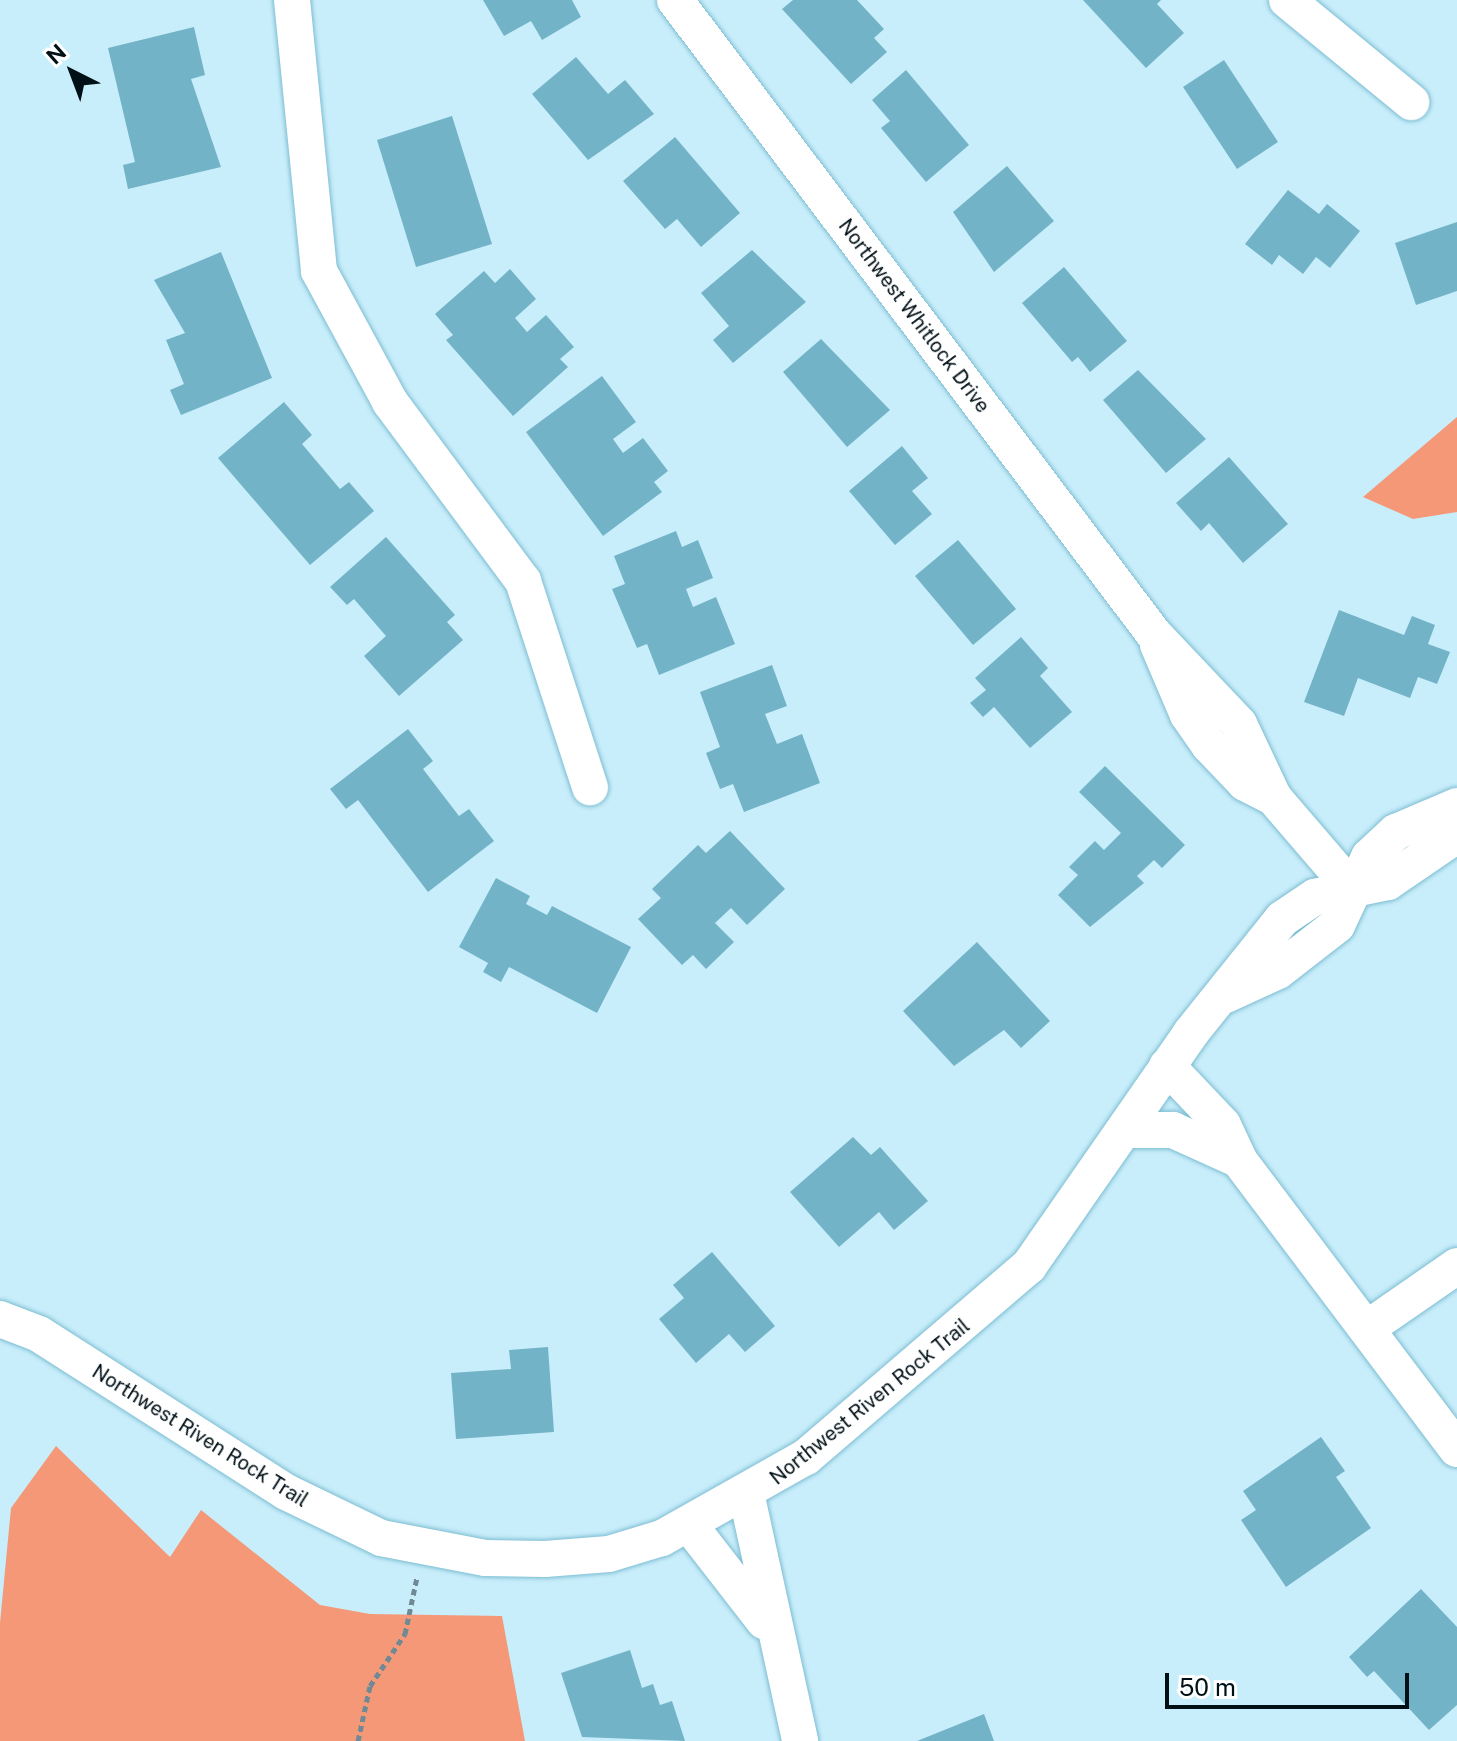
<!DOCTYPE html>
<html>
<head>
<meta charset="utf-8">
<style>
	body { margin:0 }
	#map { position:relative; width:1457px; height:1741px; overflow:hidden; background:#c9eefb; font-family:"Public Sans",sans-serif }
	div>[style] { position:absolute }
	.forest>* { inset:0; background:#f49877 }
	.building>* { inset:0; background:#73b3c7 }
	.path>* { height:5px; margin-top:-2.5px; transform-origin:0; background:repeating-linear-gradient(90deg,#6f8a94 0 6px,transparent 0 10px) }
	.roads { filter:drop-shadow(0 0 2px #7dbdd2) drop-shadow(0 0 2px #7dbdd2) }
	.street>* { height:36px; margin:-18px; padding:0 18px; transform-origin:18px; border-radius:18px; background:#fff }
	span { translate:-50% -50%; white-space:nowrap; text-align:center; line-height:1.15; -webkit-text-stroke:8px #fff; paint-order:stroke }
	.street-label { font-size:20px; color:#001017 }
	.north { position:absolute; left:32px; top:32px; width:80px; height:80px; -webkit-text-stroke:6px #fff; paint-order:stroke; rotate:318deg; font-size:22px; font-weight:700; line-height:32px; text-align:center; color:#001017 }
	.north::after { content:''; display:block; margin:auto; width:28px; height:36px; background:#001017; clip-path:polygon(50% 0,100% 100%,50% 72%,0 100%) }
	.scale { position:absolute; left:1165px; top:1673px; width:244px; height:36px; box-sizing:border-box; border:4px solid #001017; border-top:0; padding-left:10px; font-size:24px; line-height:28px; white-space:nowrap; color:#001017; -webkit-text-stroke:6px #fff; paint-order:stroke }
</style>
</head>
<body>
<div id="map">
	<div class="forest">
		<i style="clip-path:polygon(1457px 417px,1457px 512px,1413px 519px,1363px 497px)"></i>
		<i style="clip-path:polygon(56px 1446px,170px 1557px,201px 1510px,320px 1605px,370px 1614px,502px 1616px,525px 1741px,0 1741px,0 1623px,11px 1508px)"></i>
	</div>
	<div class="building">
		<i style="clip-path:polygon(483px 0,572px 0,581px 17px,542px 40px,531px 21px,504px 36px)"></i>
		<i style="clip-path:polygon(793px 0,857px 0,884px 29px,874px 38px,887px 52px,851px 84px,782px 9px)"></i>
		<i style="clip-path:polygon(1083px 0,1161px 0,1157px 4px,1184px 33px,1146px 68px)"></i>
		<i style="clip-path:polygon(194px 27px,205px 75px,191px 79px,221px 167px,128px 189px,123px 165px,135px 162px,108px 48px)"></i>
		<i style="clip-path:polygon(576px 57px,608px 94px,625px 80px,654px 114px,588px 160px,532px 94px)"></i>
		<i style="clip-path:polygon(1224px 60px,1278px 142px,1237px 169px,1183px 87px)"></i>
		<i style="clip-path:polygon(906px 70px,969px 145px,926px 182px,881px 128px,890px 121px,872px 100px)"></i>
		<i style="clip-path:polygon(452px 116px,492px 244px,416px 267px,377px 140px)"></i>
		<i style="clip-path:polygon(675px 137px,740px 213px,701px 247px,677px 219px,665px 229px,623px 181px)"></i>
		<i style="clip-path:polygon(1007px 166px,1054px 221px,994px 272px,953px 212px)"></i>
		<i style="clip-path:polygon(1288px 190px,1319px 214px,1327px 204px,1360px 231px,1330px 268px,1316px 257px,1303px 274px,1279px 255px,1272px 265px,1245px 244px)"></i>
		<i style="clip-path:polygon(1457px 222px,1457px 291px,1416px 305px,1395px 243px)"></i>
		<i style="clip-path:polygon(752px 250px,806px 302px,733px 363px,713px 340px,729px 326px,701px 293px)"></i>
		<i style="clip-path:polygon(221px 252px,272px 378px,181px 415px,170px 390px,184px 384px,166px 340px,185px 333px,154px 280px)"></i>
		<i style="clip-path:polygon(1064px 267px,1127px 341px,1090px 372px,1078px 357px,1072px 362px,1022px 303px)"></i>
		<i style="clip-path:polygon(510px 269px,536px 299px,515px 318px,527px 332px,546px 315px,574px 347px,560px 359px,568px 367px,513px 416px,446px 340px,453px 335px,435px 314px,484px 271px,495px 283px)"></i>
		<i style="clip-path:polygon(821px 339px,890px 410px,847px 447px,783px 372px)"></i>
		<i style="clip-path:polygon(1138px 370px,1206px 439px,1166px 473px,1103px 400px)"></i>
		<i style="clip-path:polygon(602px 376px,636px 422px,613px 439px,623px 453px,643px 438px,668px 471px,654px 482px,662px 492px,603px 536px,526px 432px)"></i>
		<i style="clip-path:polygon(284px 402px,312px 435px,302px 444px,340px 489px,349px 482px,374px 511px,310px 565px,218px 458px)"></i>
		<i style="clip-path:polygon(902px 446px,928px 478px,912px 491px,932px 514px,895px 545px,849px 491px)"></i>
		<i style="clip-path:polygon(1229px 457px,1288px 524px,1243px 563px,1209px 523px,1201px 531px,1176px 503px)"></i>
		<i style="clip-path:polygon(676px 531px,682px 547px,698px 540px,713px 578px,686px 589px,693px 607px,716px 597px,735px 644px,659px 675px,647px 644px,637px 648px,612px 589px,625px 584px,614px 556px)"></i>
		<i style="clip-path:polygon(386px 537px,455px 615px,447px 622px,463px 640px,399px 696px,364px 656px,386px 636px,354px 599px,347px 605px,330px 587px)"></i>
		<i style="clip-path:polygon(958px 540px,1016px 609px,973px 645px,915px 576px)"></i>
		<i style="clip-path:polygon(1339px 610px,1404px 635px,1412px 616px,1435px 625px,1428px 644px,1450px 652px,1437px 684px,1418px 677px,1410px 698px,1358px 678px,1344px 716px,1304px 702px)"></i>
		<i style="clip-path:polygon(1021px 637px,1048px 668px,1040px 676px,1072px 712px,1030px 748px,994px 707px,983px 717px,970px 703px,986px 690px,975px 678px)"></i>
		<i style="clip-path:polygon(772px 665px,787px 706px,765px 714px,777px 744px,802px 734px,820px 783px,744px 812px,733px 784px,720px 789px,706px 753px,720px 747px,700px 692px)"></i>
		<i style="clip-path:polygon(408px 729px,433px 761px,423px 769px,459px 816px,469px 809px,494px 841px,428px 892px,358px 800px,346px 809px,330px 789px)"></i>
		<i style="clip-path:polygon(1105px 766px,1185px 845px,1162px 868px,1154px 860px,1137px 876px,1144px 883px,1090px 927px,1058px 895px,1078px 875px,1069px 867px,1095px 841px,1104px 850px,1121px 833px,1079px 792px)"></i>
		<i style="clip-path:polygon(730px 831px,785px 889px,747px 925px,731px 908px,715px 923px,734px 942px,706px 969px,693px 955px,682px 965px,638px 919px,661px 898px,652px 889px,698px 845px,706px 853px)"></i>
		<i style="clip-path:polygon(496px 878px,530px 896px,526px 904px,547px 915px,552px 906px,631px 947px,597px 1013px,509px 967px,501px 982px,483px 972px,488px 963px,459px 947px)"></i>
		<i style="clip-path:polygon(977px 942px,1050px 1021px,1021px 1048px,1004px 1030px,954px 1066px,903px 1011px)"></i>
		<i style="clip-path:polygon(853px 1137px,871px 1155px,880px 1147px,928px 1201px,894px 1230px,879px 1212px,839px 1247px,790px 1192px)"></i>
		<i style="clip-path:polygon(712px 1252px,775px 1326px,745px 1352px,729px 1334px,696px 1363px,659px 1319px,684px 1298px,673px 1285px)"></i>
		<i style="clip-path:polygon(548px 1347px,554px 1432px,456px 1439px,451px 1373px,511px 1369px,509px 1350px)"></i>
		<i style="clip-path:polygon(1321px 1437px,1345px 1471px,1336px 1477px,1371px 1528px,1286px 1587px,1241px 1520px,1256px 1510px,1243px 1491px)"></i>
		<i style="clip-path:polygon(1421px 1589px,1457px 1627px,1457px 1705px,1429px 1730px,1374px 1671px,1367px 1677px,1349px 1657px)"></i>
		<i style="clip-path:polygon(630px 1650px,642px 1688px,653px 1684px,660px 1705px,672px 1701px,685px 1741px,582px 1737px,561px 1673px)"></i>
		<i style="clip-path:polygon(984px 1714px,994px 1741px,917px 1741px)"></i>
	</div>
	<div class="path">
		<i style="left:358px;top:1741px;width:56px;rotate:-77.7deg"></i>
		<i style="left:370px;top:1686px;width:63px;rotate:-56.1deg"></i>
		<i style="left:405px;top:1634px;width:58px;rotate:-78.1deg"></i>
	</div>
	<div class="roads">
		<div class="street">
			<i style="left:292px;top:0;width:272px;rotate:84.3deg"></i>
			<i style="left:319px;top:271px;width:149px;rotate:61.5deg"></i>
			<i style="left:390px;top:402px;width:223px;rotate:53.4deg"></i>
			<i style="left:523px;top:581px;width:217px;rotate:72deg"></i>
			<i style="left:675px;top:0;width:793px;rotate:52.94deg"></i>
			<i style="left:1153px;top:633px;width:125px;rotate:46.6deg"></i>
			<i style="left:1239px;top:724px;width:82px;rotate:64.7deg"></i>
			<i style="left:1274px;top:798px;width:123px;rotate:49.3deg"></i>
			<i style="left:1287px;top:0;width:161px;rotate:39.4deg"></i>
			<i style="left:1158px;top:645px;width:76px;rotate:66.8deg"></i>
			<i style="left:1188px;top:715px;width:37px;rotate:55deg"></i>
			<i style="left:1209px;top:745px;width:52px;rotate:46.5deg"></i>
			<i style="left:1245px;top:783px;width:33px;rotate:27deg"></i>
			<i style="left:1226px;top:995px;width:57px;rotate:-24.8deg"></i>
			<i style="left:1278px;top:971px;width:75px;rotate:-37.9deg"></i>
			<i style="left:1337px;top:925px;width:75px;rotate:-64.8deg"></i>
			<i style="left:1369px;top:857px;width:37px;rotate:-43deg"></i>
			<i style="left:1396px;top:832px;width:66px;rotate:-23.1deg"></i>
			<i style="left:1167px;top:1066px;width:81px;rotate:46.5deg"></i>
			<i style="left:1223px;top:1125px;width:38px;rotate:65deg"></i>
			<i style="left:1239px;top:1160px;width:362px;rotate:53deg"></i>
			<i style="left:1125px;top:1130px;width:48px"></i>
			<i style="left:1173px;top:1130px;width:72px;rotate:24.4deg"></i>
			<i style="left:0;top:1319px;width:42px;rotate:21deg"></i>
			<i style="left:39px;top:1334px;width:293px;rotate:32.6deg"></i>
			<i style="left:286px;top:1492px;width:106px;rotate:25.8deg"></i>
			<i style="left:381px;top:1538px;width:106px;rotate:10.9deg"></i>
			<i style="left:485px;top:1558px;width:60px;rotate:1deg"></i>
			<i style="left:545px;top:1559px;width:64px;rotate:-4.5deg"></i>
			<i style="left:609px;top:1554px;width:55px;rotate:-16.8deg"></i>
			<i style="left:662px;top:1538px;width:165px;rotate:-29.4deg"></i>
			<i style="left:806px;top:1457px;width:294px;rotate:-40.6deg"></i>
			<i style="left:1029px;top:1266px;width:282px;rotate:-55.2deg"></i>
			<i style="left:1190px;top:1034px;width:147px;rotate:-51.3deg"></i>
			<i style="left:1282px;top:919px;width:40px;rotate:-34deg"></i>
			<i style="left:1315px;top:897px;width:75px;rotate:-11.6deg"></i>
			<i style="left:1388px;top:882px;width:83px;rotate:-34.3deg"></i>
			<i style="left:1369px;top:1327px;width:107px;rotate:-34.7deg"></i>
			<i style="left:747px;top:1497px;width:250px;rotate:77.7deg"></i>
			<i style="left:691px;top:1527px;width:119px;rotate:52.2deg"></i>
		</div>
	</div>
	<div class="street-label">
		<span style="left:914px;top:316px;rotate:53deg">Northwest Whitlock Drive</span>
		<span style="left:870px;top:1402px;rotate:-39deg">Northwest Riven Rock Trail</span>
		<span style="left:200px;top:1436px;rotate:32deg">Northwest Riven Rock Trail</span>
	</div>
	<div class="north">N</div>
	<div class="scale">50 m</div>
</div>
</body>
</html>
